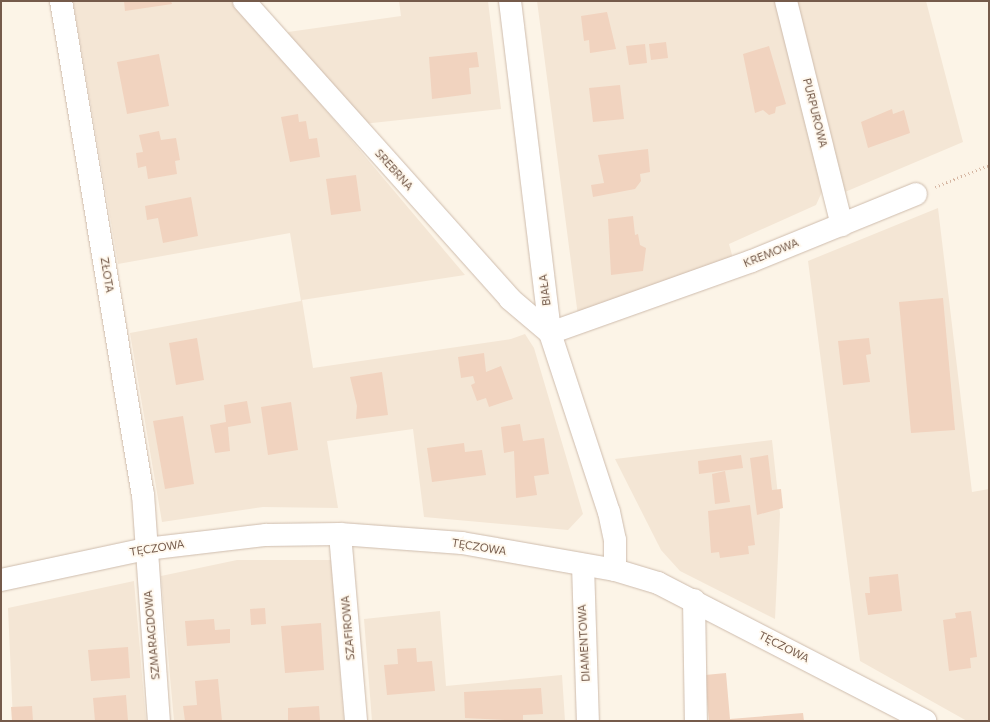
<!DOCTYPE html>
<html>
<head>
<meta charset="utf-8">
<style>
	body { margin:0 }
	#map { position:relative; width:990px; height:722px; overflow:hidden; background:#fcf4e7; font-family:Commissioner,sans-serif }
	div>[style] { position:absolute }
	.residential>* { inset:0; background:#f4e6d5 }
	.building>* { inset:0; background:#f1d3bf }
	.path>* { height:2.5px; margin-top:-1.25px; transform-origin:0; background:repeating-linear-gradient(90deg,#d6b6a2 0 1px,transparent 0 4px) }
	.roads { filter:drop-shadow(0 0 1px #cebcad) drop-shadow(0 0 1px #cebcad) }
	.minor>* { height:22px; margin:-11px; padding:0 11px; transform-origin:11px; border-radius:11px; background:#fff }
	span { translate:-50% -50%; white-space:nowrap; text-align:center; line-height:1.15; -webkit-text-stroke:3.5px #fff8ed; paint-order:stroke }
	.street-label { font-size:11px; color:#755b4b }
	.frame { position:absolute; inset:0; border:2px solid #755b4b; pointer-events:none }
</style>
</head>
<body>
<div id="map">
	<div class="residential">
		<i style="clip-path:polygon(73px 1px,234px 1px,465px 275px,302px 300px,313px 368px,511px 339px,525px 334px,534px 348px,583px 514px,568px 530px,424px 517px,413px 429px,327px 441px,338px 508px,263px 507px,162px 522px,130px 333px,301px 301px,290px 233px,118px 264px)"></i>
		<i style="clip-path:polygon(399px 1px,488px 1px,501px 109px,363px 124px,290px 45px,288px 32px,401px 16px)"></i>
		<i style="clip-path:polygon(537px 1px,778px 1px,826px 183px,816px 205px,729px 244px,734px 262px,578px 316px)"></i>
		<i style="clip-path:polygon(802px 1px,926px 1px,963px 142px,845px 192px,794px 3px)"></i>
		<i style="clip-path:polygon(938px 208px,972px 492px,989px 489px,989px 721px,967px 721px,860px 661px,808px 261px)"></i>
		<i style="clip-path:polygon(772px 440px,780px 514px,775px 619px,680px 571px,661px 550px,615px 459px)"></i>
		<i style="clip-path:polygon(237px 560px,331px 560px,344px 721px,174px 721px,161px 576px)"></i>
		<i style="clip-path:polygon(134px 581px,146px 721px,13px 721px,8px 608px)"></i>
		<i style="clip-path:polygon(440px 611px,446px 686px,562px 675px,565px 721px,372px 721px,364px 619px)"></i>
	</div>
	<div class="building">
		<i style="clip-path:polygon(124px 1px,171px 1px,172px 4px,125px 11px)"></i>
		<i style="clip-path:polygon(607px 12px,616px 49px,590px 53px,589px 40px,584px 41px,581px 16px)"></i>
		<i style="clip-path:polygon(666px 42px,668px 58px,651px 60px,649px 44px)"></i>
		<i style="clip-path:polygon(645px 44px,647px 63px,629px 65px,626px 46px)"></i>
		<i style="clip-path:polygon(769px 46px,786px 104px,776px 107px,775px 113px,769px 115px,763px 110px,755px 113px,743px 54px)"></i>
		<i style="clip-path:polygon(477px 52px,479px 67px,469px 68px,471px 94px,432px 99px,429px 57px)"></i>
		<i style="clip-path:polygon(159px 54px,169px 106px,127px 114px,117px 62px)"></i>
		<i style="clip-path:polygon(620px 85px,624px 119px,593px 122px,589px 88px)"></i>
		<i style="clip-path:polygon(892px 109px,893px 114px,904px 110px,910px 133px,868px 148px,861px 122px)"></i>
		<i style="clip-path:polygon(298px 114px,299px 122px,306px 121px,309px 139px,317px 138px,320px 157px,290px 162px,281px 117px)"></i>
		<i style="clip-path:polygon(159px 131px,161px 140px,176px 138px,180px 160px,175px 161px,177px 174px,148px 179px,146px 166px,138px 168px,136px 153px,143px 152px,139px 135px)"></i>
		<i style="clip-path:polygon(648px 149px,650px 172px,640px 174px,641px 181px,635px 189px,593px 197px,591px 185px,604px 183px,598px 155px)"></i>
		<i style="clip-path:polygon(356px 175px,361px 211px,331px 215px,326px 179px)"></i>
		<i style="clip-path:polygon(191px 197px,198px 236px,163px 243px,158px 218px,147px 220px,145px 206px)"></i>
		<i style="clip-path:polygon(633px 216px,635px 235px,638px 234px,640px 245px,646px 248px,643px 271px,611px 275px,608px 219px)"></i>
		<i style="clip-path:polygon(943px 298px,955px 430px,911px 433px,899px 302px)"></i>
		<i style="clip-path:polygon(197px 338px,204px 380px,176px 385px,169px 343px)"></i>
		<i style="clip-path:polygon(869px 338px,871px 354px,866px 355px,870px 382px,843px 385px,838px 341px)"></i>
		<i style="clip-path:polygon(484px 353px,486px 372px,501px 366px,513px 399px,489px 407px,486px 398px,477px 401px,471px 385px,475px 383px,473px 376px,461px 378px,458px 357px)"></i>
		<i style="clip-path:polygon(382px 372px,388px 415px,356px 419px,357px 406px,350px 377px)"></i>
		<i style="clip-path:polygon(247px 401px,251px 423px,228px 427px,230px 451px,215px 453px,210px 425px,226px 422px,224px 405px)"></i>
		<i style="clip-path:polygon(291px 402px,298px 450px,268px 455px,261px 407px)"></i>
		<i style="clip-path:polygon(183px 416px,194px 484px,165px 489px,153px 421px)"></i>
		<i style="clip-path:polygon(520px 424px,523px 441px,544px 438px,549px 474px,534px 476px,537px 495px,516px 498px,514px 451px,504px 453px,501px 427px)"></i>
		<i style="clip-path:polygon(464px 443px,465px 452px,482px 450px,486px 475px,432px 482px,427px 448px)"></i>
		<i style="clip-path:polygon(741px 455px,743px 468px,699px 474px,698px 461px)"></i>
		<i style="clip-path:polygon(768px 455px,772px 490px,781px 489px,783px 508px,757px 515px,750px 458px)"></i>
		<i style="clip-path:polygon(725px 471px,730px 502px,715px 504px,712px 474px)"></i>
		<i style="clip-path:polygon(750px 505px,755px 545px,748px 546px,749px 554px,720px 558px,719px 552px,711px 553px,708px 511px)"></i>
		<i style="clip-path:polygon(898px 574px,902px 611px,868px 615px,865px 593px,870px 593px,869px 577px)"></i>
		<i style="clip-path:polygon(265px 608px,266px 624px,251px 625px,250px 609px)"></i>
		<i style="clip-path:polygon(971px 611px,977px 657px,970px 658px,971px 668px,949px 671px,943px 620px,956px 618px,955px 613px)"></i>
		<i style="clip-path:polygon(214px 619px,215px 630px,230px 629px,230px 643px,187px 646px,185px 621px)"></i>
		<i style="clip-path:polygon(321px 623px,324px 670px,285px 673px,281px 626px)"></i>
		<i style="clip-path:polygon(128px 647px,130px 678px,91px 681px,88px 650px)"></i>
		<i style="clip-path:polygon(416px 648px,417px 662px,432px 661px,435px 691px,387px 695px,384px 665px,398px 664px,397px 649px)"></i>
		<i style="clip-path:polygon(726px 673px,730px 719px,803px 713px,804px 721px,709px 721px,705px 675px)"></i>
		<i style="clip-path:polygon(218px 679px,222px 721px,185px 721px,183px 706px,197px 705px,195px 681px)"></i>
		<i style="clip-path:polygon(541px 688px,543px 714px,523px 715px,523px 721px,465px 718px,464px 692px)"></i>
		<i style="clip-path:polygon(126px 695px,128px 721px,95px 721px,93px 698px)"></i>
		<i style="clip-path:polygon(32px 706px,33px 721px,12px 721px,11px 707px)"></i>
		<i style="clip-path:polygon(319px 706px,320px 721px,288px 721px,288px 708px)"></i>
	</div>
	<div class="path">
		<i style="left:935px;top:187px;width:58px;rotate:-22.2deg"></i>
	</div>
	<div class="roads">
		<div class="minor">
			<i style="left:61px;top:1px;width:500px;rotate:80.6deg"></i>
			<i style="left:143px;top:494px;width:228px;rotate:86deg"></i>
			<i style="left:244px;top:1px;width:399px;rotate:48.2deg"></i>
			<i style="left:510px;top:299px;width:52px;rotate:40.4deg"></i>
			<i style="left:550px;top:333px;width:214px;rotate:-19.6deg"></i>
			<i style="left:752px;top:261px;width:177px;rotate:-22.2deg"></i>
			<i style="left:510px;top:1px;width:334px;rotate:83.1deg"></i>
			<i style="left:550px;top:333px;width:188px;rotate:71.8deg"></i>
			<i style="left:609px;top:512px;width:29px;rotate:78deg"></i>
			<i style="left:615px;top:540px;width:30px;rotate:90deg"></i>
			<i style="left:786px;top:1px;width:231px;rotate:76deg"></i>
			<i style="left:340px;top:534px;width:188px;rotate:85.1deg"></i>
			<i style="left:583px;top:565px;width:156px;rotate:88.2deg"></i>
			<i style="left:1px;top:580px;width:148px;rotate:-12.1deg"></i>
			<i style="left:146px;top:549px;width:121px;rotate:-6.7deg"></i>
			<i style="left:266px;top:535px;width:74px;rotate:-0.8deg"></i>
			<i style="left:340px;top:534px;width:122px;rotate:4.2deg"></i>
			<i style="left:462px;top:543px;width:155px;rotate:10deg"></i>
			<i style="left:615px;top:570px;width:45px;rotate:16.8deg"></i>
			<i style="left:658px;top:583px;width:301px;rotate:27.3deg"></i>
			<i style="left:694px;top:600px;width:121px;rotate:89.1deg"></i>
		</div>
	</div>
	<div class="street-label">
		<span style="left:815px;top:113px;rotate:76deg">PURPUROWA</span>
		<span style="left:394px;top:170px;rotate:48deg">SREBRNA</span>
		<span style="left:771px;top:253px;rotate:-22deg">KREMOWA</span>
		<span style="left:107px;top:275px;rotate:81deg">ZŁOTA</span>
		<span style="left:545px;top:290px;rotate:-97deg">BIAŁA</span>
		<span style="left:479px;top:547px;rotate:9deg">TĘCZOWA</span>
		<span style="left:157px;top:548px;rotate:-9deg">TĘCZOWA</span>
		<span style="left:348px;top:628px;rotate:-95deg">SZAFIROWA</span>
		<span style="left:152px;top:635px;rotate:-95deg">SZMARAGDOWA</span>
		<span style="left:584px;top:643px;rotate:-93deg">DIAMENTOWA</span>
		<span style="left:784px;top:647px;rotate:27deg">TĘCZOWA</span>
	</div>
	<div class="frame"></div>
</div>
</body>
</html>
